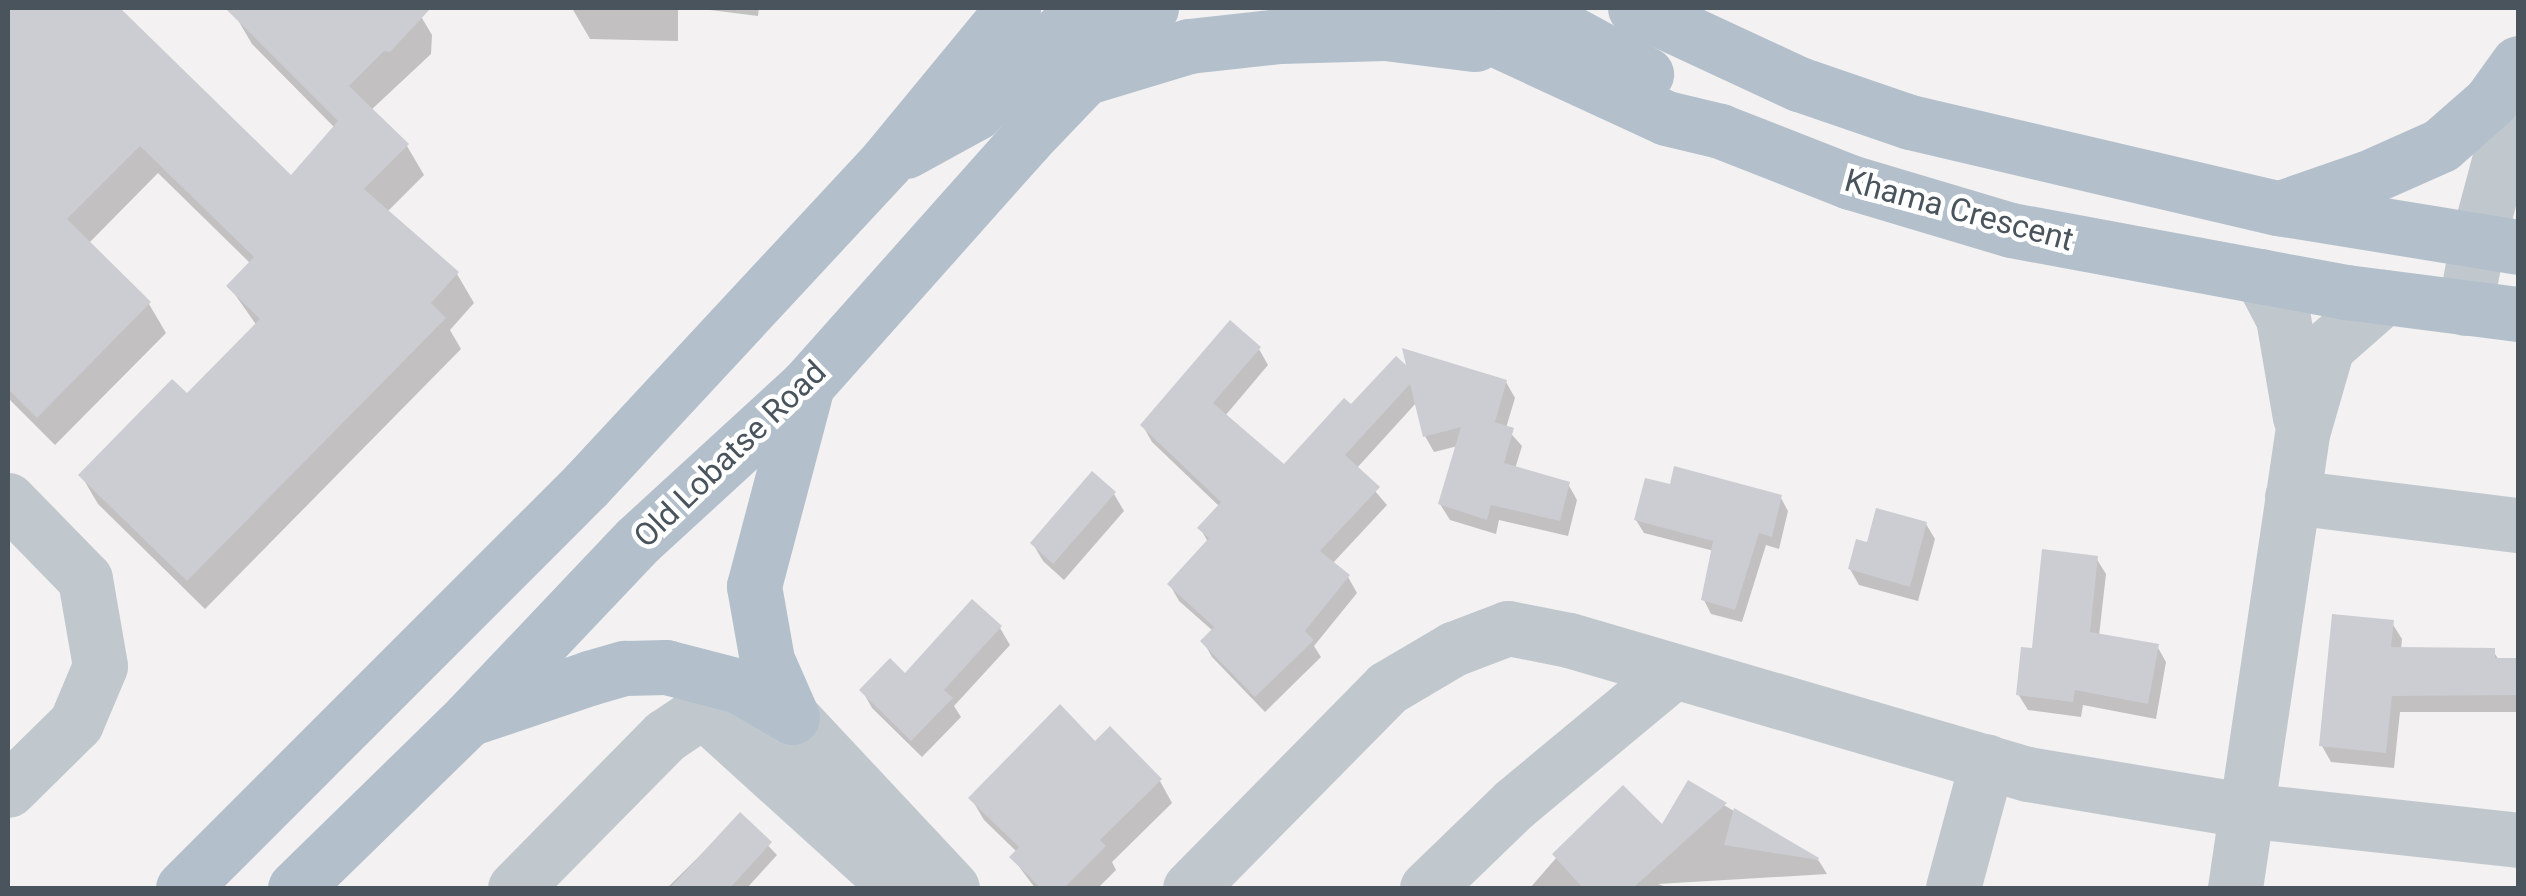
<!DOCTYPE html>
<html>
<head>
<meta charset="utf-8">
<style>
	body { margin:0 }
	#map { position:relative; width:2526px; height:896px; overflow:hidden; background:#f3f1f1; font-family:Roboto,sans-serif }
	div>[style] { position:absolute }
	.shadow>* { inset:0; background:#0003 }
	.building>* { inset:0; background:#cbcdd2 }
	.minor>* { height:55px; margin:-27.5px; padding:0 27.5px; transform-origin:27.5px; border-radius:27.5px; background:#c0c8ce }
	.major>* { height:55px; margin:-27.5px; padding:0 27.5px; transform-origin:27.5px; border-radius:27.5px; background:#b3c0cc }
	span { translate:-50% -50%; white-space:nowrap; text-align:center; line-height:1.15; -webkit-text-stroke:9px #fff; paint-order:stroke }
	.street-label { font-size:32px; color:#4a545c }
	.frame { position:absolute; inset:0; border:10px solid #4a545c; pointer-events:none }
</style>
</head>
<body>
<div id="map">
	<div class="shadow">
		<i style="clip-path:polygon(8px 8px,119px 8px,291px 179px,335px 128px,252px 44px,235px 15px,243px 8px,416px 8px,432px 35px,431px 54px,370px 111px,407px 146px,424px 175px,387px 212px,457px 274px,474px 303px,450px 330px,461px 349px,205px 609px,98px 504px,81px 475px,187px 397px,257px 326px,229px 286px,251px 264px,158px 173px,88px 244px,149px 304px,166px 333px,55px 445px,8px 398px)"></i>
		<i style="clip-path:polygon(572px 8px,678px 8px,678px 41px,590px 39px)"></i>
		<i style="clip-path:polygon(694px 8px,759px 8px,758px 16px)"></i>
		<i style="clip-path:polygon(1259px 349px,1268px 365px,1225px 416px,1284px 467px,1351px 407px,1410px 372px,1506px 382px,1515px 398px,1506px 428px,1522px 446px,1515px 469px,1568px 484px,1577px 500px,1568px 536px,1499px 520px,1496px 534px,1450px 520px,1440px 504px,1458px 446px,1434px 452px,1425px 436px,1417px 402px,1356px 469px,1387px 505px,1332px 564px,1348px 577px,1357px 593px,1314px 646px,1321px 657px,1265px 712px,1212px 657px,1203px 641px,1213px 631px,1179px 601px,1170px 585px,1208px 542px,1200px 528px,1220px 507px,1152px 442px,1143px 426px)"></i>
		<i style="clip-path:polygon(1671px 487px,1781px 498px,1788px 511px,1779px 549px,1766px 545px,1742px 622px,1711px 614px,1704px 600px,1714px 551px,1644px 533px,1636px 520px)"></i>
		<i style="clip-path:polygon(1114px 494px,1124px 511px,1064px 580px,1043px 561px,1033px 544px)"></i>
		<i style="clip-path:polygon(1926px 524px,1935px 539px,1918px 601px,1859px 585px,1850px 569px,1869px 545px)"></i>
		<i style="clip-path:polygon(2096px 558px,2106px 574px,2099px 636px,2157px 646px,2166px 662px,2156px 719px,2083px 705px,2081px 717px,2028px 710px,2018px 694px,2034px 651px)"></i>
		<i style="clip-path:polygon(2392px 623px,2402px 639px,2401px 650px,2493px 651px,2499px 660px,2518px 660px,2518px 712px,2400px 712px,2394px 768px,2331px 762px,2322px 746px)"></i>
		<i style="clip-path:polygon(1000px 628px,1010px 645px,954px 706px,961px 717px,922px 757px,872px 708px,862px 690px,905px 677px)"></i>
		<i style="clip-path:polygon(1095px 744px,1160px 781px,1172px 803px,1112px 862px,1116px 870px,1098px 888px,1035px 888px,1012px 857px,1017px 852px,984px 820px,971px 798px)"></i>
		<i style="clip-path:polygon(1688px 784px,1819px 861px,1827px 874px,1658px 884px,1670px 888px,1530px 888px,1557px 857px,1662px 828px)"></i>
		<i style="clip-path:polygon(740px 816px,777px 855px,747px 888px,667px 888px)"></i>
	</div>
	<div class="building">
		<i style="clip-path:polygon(8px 8px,120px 8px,291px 175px,338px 121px,225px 8px,431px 8px,390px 52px,384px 51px,349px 86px,409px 144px,364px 189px,459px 272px,431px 303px,446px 318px,187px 581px,78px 475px,172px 379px,187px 393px,260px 319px,226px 286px,254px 257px,140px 146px,67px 219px,151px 302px,37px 418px,8px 389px)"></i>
		<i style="clip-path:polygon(1230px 320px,1261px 347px,1213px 403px,1284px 464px,1344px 398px,1351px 404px,1396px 356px,1406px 365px,1402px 348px,1507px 380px,1495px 422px,1514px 428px,1504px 463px,1570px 482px,1560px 521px,1491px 505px,1487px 520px,1438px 504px,1461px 427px,1423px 437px,1410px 384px,1345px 455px,1380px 487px,1320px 551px,1350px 575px,1305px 631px,1314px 640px,1255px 697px,1200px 641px,1214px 627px,1167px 584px,1209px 538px,1197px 528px,1221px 502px,1140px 425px)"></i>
		<i style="clip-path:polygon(1674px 466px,1782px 495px,1772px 537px,1759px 533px,1735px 610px,1701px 600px,1713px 541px,1634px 520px,1645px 478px,1670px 484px)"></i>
		<i style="clip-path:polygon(1092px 471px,1116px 492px,1053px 564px,1030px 543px)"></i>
		<i style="clip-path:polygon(1876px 508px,1927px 522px,1910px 587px,1848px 569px,1856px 539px,1867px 542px)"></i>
		<i style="clip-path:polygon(2042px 549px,2098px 556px,2090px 632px,2159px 644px,2148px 704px,2075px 690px,2073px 702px,2016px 695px,2021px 647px,2032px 648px)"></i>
		<i style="clip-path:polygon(972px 599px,1002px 626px,944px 690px,953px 698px,911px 741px,859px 690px,890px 658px,905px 673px)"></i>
		<i style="clip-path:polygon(2332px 614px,2394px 620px,2391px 647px,2495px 648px,2495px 658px,2518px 658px,2518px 695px,2392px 696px,2386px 753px,2319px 746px)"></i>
		<i style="clip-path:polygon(1060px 704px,1095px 741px,1110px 726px,1162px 779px,1100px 840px,1106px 846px,1064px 888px,1041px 888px,1009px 857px,1019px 847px,968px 798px)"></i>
		<i style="clip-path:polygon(1688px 780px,1727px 803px,1633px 888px,1583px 888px,1552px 854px,1623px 785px,1662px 824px)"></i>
		<i style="clip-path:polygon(1734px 808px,1819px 858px,1818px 860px,1724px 845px)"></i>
		<i style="clip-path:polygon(740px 812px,772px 842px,730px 888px,670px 888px)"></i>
	</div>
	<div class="minor">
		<i style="left:2261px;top:276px;width:47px;rotate:62.4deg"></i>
		<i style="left:2283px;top:318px;width:100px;rotate:80.3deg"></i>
		<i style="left:2465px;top:308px;width:66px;rotate:-79.5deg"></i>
		<i style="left:2477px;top:243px;width:158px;rotate:-75deg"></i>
		<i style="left:2292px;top:497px;width:228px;rotate:7.1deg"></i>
		<i style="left:8px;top:500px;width:110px;rotate:45.7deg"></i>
		<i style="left:85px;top:579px;width:88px;rotate:80.2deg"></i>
		<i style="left:100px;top:666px;width:62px;rotate:112.8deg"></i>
		<i style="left:76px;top:723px;width:95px;rotate:135.4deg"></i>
		<i style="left:702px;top:710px;width:265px;rotate:42.2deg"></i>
		<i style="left:792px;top:717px;width:234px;rotate:46.9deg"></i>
		<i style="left:515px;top:888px;width:214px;rotate:-45.4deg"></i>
		<i style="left:665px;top:736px;width:89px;rotate:-34deg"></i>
		<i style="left:1190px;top:888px;width:281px;rotate:-45.4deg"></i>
		<i style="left:1387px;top:688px;width:77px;rotate:-30.6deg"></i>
		<i style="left:1453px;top:649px;width:59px;rotate:-20.9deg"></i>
		<i style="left:1508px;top:628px;width:62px;rotate:11.1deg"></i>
		<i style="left:1569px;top:640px;width:478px;rotate:16.3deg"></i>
		<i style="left:2028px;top:774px;width:219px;rotate:9.5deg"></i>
		<i style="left:2244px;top:810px;width:276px;rotate:6.2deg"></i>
		<i style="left:1427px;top:888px;width:121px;rotate:-44deg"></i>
		<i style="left:1514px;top:804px;width:208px;rotate:-39.7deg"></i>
		<i style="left:1953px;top:888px;width:131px;rotate:-74.9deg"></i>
		<i style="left:2235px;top:888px;width:463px;rotate:-81.6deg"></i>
		<i style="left:2303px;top:430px;width:86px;rotate:-73.9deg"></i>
		<i style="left:2327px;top:347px;width:76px;rotate:-41.3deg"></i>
	</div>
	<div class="major">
		<i style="left:1428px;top:8px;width:262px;rotate:24.8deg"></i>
		<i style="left:1666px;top:118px;width:56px;rotate:13.5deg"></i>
		<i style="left:1720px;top:131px;width:140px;rotate:21.4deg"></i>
		<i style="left:1850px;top:182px;width:168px;rotate:16.6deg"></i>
		<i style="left:2011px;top:230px;width:341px;rotate:10.5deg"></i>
		<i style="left:2346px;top:292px;width:173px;rotate:7.3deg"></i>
		<i style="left:1525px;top:8px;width:138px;rotate:28.6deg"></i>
		<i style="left:1635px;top:8px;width:181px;rotate:24.9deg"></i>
		<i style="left:1799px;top:84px;width:117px;rotate:18.9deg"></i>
		<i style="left:1910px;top:122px;width:378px;rotate:13.2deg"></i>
		<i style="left:2278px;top:208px;width:243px;rotate:9.2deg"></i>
		<i style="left:1087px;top:77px;width:107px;rotate:-16.9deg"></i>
		<i style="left:1189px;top:46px;width:92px;rotate:-6.3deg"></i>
		<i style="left:1280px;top:36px;width:105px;rotate:-1.6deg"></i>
		<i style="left:1385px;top:33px;width:91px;rotate:7deg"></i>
		<i style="left:906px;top:151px;width:79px;rotate:-28.8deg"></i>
		<i style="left:975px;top:113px;width:152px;rotate:-43.7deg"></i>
		<i style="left:2286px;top:206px;width:86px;rotate:-19.1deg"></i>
		<i style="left:2367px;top:178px;width:81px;rotate:-24deg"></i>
		<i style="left:2441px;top:145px;width:65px;rotate:-41.3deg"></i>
		<i style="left:2490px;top:102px;width:48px;rotate:-54.3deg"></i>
		<i style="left:474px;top:717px;width:121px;rotate:-18.7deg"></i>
		<i style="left:589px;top:678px;width:37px;rotate:-16deg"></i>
		<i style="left:625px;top:668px;width:41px;rotate:-1.4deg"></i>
		<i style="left:666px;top:667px;width:75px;rotate:14.6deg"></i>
		<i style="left:739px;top:686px;width:61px;rotate:30.3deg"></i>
		<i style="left:792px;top:717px;width:62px;rotate:-113.7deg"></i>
		<i style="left:767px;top:660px;width:75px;rotate:-100deg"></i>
		<i style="left:754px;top:586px;width:208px;rotate:-75.2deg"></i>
		<i style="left:183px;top:888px;width:570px;rotate:-45deg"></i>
		<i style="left:586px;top:485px;width:441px;rotate:-47.1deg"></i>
		<i style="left:886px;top:162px;width:200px;rotate:-50.5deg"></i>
		<i style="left:295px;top:888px;width:243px;rotate:-44.3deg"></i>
		<i style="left:469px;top:718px;width:245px;rotate:-46.5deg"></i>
		<i style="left:638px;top:540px;width:229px;rotate:-42.5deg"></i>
		<i style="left:807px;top:385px;width:329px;rotate:-48.3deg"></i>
		<i style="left:1026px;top:139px;width:181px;rotate:-46.3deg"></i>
	</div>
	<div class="street-label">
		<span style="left:1959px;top:210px;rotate:15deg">Khama Crescent</span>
		<span style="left:730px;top:454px;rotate:-44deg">Old Lobatse Road</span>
	</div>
	<div class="frame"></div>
</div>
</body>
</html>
